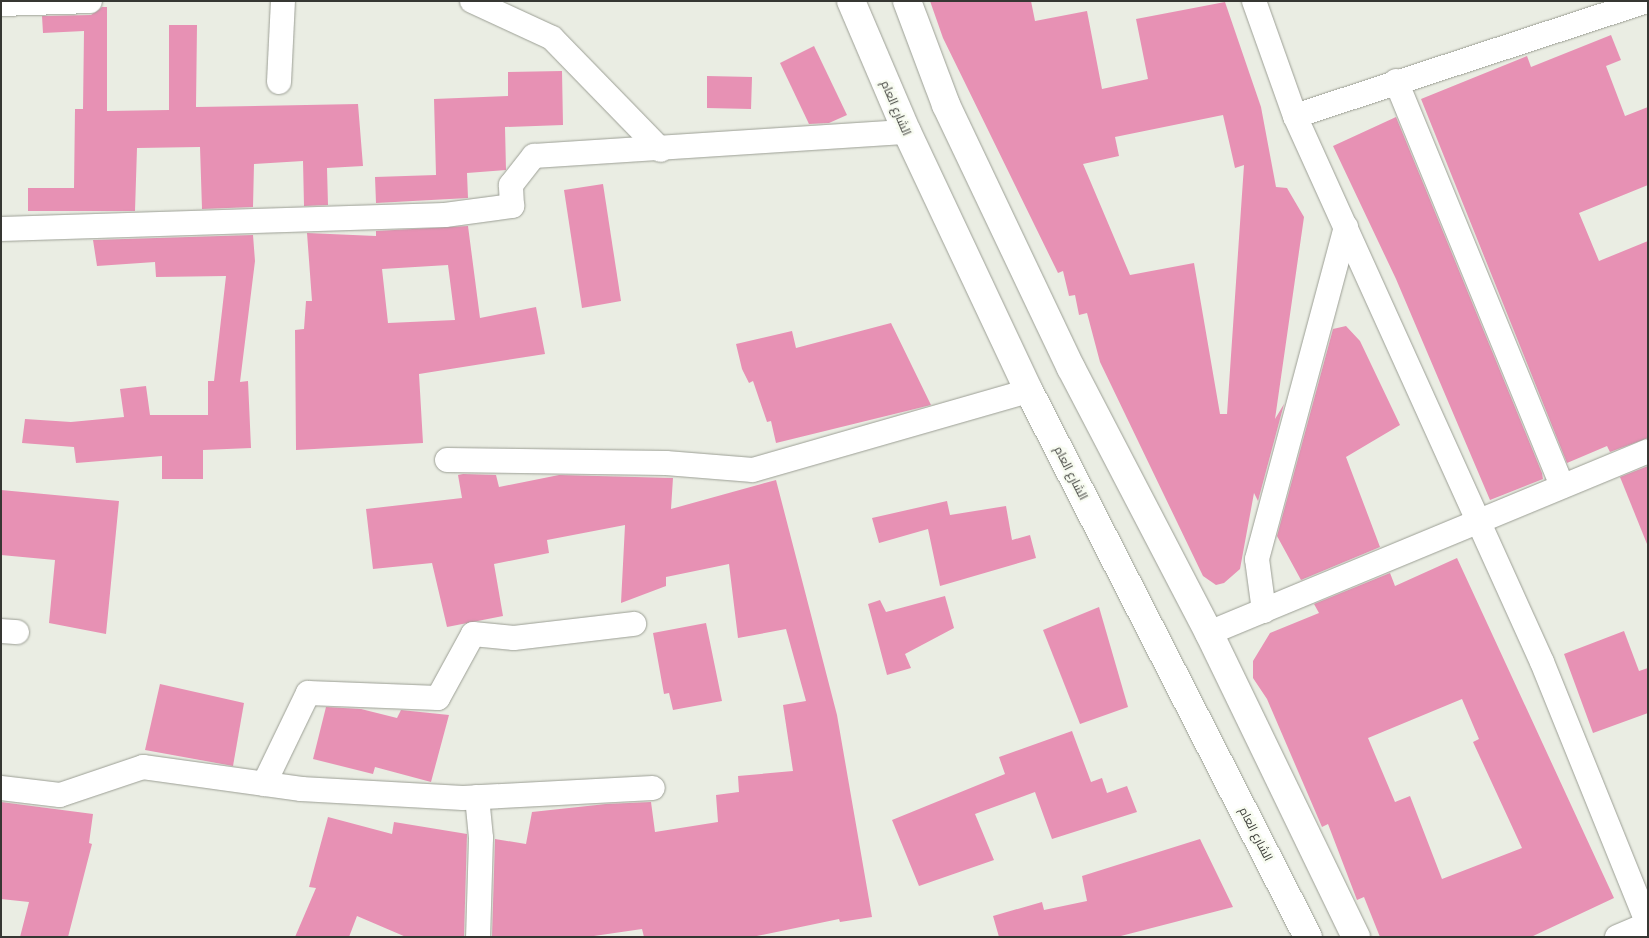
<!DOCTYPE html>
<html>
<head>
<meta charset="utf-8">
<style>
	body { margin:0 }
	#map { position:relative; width:1649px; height:938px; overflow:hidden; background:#eaede3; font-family:Lato,Cairo,sans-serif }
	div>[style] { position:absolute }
	.building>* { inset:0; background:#e791b4 }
	.roads { filter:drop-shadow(0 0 1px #9c9f95) drop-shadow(0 0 1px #9c9f95) }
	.minor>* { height:24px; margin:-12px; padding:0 12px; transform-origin:12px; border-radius:12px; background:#fff }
	.primary>* { height:28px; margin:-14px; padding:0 14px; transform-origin:14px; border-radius:14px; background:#fff }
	span { translate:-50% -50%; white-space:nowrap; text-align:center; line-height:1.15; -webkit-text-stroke:4.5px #f7fbf0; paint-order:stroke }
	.street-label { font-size:12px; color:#363733 }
	.frame { position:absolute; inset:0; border:2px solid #363733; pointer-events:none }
</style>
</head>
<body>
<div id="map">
	<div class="building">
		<i style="clip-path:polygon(evenodd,930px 1px,1031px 1px,1035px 21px,1087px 11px,1102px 89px,1148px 79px,1136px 19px,1225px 2px,1261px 107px,1276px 187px,1287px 188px,1304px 217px,1275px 419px,1284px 404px,1258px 501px,1254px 493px,1240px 569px,1224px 583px,1216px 585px,1203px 576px,1100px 362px,1087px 313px,1079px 315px,1075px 295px,1069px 296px,1063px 271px,1058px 273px,943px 38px,930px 1px,1223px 115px,1235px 168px,1244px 165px,1227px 414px,1220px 414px,1194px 263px,1130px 275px,1083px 164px,1119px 156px,1115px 137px,1223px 115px)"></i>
		<i style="clip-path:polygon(102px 7px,107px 7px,107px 111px,169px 110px,169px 25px,197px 25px,196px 107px,358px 104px,363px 166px,327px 168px,328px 205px,304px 206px,303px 161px,254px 164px,253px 207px,202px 209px,200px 147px,137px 148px,135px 211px,28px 211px,28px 188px,74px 188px,75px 109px,83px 109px,84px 31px,43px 33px,42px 16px,91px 15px)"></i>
		<i style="clip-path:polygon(1611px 35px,1621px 60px,1606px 66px,1625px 116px,1648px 107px,1648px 185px,1579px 213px,1599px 261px,1648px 241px,1648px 438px,1610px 452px,1607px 446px,1567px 463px,1421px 99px,1527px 56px,1531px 67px)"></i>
		<i style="clip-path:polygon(814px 46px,847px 115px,829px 123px,809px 124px,780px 63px)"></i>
		<i style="clip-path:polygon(562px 71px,563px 125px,505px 127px,506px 170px,467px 173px,468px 198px,376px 203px,375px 177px,436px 175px,434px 99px,508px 96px,508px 72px)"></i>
		<i style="clip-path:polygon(707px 76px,752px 77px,751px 109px,707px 108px)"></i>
		<i style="clip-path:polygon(1396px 117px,1542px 473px,1543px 479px,1490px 500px,1396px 279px,1333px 146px)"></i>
		<i style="clip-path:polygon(603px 184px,621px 301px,582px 308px,564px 190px)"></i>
		<i style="clip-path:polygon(evenodd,468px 226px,480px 318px,536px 307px,545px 354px,419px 374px,423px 443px,296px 450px,295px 330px,304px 329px,306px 301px,312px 301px,307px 233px,376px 236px,376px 231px,468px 226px,448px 265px,455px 320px,388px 323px,382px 269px,448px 265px)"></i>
		<i style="clip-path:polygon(253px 235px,255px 261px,240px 382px,248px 381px,251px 448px,203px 450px,203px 479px,162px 479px,162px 456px,76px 463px,74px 447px,22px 443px,25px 419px,71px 422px,124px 417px,120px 389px,146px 386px,150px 415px,208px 415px,208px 381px,214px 381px,226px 276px,156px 277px,155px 262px,97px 266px,93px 240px)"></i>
		<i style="clip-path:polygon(891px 323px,931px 405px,776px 443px,771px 421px,767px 422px,753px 381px,749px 383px,742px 369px,736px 344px,792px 331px,796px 348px)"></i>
		<i style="clip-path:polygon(1346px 326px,1360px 341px,1400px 425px,1346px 457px,1380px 547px,1301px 580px,1277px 536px,1333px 329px)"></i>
		<i style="clip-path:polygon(1648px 466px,1648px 543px,1647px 544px,1620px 477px)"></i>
		<i style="clip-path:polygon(463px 474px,496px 475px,499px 487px,559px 475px,673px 478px,671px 509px,776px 480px,837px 715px,872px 917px,840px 922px,839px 919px,752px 937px,644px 937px,642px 929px,587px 937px,492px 937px,495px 839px,526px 844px,532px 812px,606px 804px,651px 802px,655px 832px,718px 822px,716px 795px,739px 792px,738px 776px,793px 771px,783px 705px,806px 701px,786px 629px,738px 638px,729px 564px,666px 577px,666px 586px,621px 603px,625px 525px,547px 540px,549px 553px,494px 564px,503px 616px,447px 627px,432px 563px,373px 569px,366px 509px,462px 498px,458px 475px)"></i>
		<i style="clip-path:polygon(1px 490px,119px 501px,106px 634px,49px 623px,55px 560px,1px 555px)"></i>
		<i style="clip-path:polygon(947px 501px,950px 515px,1006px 506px,1012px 540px,1030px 535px,1036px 558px,940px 586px,928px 529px,879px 543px,872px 518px)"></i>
		<i style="clip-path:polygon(evenodd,1457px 558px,1614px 898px,1531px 937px,1380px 937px,1364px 897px,1357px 900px,1328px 824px,1322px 827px,1267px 699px,1253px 678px,1253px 661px,1270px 633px,1319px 613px,1314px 604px,1390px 573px,1395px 586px,1457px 558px,1462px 699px,1479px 739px,1473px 742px,1522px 848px,1442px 879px,1410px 796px,1395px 802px,1368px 738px,1462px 699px)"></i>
		<i style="clip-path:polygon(945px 596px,954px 628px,905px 654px,911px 668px,887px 675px,868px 604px,880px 600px,886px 612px)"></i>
		<i style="clip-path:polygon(1099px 607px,1128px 707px,1080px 724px,1043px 630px)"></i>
		<i style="clip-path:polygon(706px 623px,722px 701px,673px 710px,669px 693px,664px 694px,653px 633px)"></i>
		<i style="clip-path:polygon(1624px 631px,1639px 671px,1648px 668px,1648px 713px,1593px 733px,1564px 654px)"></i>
		<i style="clip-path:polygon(160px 684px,244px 703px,233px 766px,145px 750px)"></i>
		<i style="clip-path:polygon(326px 707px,361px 709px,397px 718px,401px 710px,449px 715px,431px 782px,375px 767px,373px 774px,313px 759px)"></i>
		<i style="clip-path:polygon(1072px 731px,1091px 782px,1102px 778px,1107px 793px,1127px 786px,1137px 812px,1052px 839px,1035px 792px,975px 814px,994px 860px,919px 886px,892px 820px,1005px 774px,999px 757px)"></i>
		<i style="clip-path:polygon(1px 802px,93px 814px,89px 843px,92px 844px,68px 937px,20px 937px,29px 902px,1px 899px)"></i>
		<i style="clip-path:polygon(328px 817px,392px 834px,394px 822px,467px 834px,464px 937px,406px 937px,357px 916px,349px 937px,295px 937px,316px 888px,309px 887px)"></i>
		<i style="clip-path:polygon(1200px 839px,1233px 907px,1117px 937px,999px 937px,993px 916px,1042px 902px,1044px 910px,1087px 901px,1082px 876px)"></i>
	</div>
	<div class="roads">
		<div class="minor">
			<i style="left:472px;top:1px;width:88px;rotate:24.8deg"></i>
			<i style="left:552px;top:38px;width:156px;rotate:45.8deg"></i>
			<i style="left:1254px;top:1px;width:122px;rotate:70.4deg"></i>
			<i style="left:1295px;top:116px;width:599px;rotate:65.66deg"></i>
			<i style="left:1542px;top:662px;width:284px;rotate:68deg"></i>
			<i style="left:1px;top:4px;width:89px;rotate:-1.9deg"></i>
			<i style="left:1396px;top:81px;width:438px;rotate:67.7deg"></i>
			<i style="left:279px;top:82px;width:81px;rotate:-87.2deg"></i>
			<i style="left:1295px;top:116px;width:370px;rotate:-18.1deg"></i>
			<i style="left:1px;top:229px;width:444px;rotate:-1.8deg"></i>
			<i style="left:445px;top:215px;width:68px;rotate:-7.7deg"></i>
			<i style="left:512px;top:206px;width:21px;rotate:-93deg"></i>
			<i style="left:511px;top:185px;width:37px;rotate:-52deg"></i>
			<i style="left:534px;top:156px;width:374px;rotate:-3.7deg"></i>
			<i style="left:447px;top:460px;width:219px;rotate:0.8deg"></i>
			<i style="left:666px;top:463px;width:87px;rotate:4.6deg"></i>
			<i style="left:753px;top:470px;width:287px;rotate:-16deg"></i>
			<i style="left:1264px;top:611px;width:52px;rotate:-97.7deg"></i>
			<i style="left:1257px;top:559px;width:344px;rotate:-75deg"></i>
			<i style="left:1px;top:631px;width:16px;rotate:4deg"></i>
			<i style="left:1209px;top:633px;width:475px;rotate:-22.5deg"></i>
			<i style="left:264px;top:784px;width:101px;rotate:-64.2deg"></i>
			<i style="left:308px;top:693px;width:130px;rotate:2.2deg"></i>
			<i style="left:438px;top:698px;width:73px;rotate:-61.3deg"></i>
			<i style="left:473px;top:634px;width:41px;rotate:5.6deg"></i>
			<i style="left:514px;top:638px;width:121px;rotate:-6.7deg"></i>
			<i style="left:1px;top:788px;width:59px;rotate:6.8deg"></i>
			<i style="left:60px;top:795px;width:88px;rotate:-18.6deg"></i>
			<i style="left:143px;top:767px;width:160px;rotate:7.9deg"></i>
			<i style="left:301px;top:789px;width:162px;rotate:3.2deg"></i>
			<i style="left:463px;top:798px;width:190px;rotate:-3deg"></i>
			<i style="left:477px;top:797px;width:41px;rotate:84.4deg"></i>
			<i style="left:481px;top:838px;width:99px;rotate:91.7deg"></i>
			<i style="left:1617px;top:937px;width:34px;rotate:-23deg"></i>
		</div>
		<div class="primary">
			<i style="left:851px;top:1px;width:142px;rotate:66.9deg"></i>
			<i style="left:907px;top:132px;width:286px;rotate:64.8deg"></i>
			<i style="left:1029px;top:391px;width:613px;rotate:62.93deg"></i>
			<i style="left:907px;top:1px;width:111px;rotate:69.4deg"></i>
			<i style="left:946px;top:105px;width:291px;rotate:64.6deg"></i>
			<i style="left:1071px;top:368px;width:299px;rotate:62.5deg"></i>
			<i style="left:1209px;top:633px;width:338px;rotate:64.2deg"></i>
		</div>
	</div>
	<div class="street-label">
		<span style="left:896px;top:108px;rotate:67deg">الشارع العام</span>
		<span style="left:1071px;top:473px;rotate:63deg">الشارع العام</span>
		<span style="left:1256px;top:834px;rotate:63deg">الشارع العام</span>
	</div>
	<div class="frame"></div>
</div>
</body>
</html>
